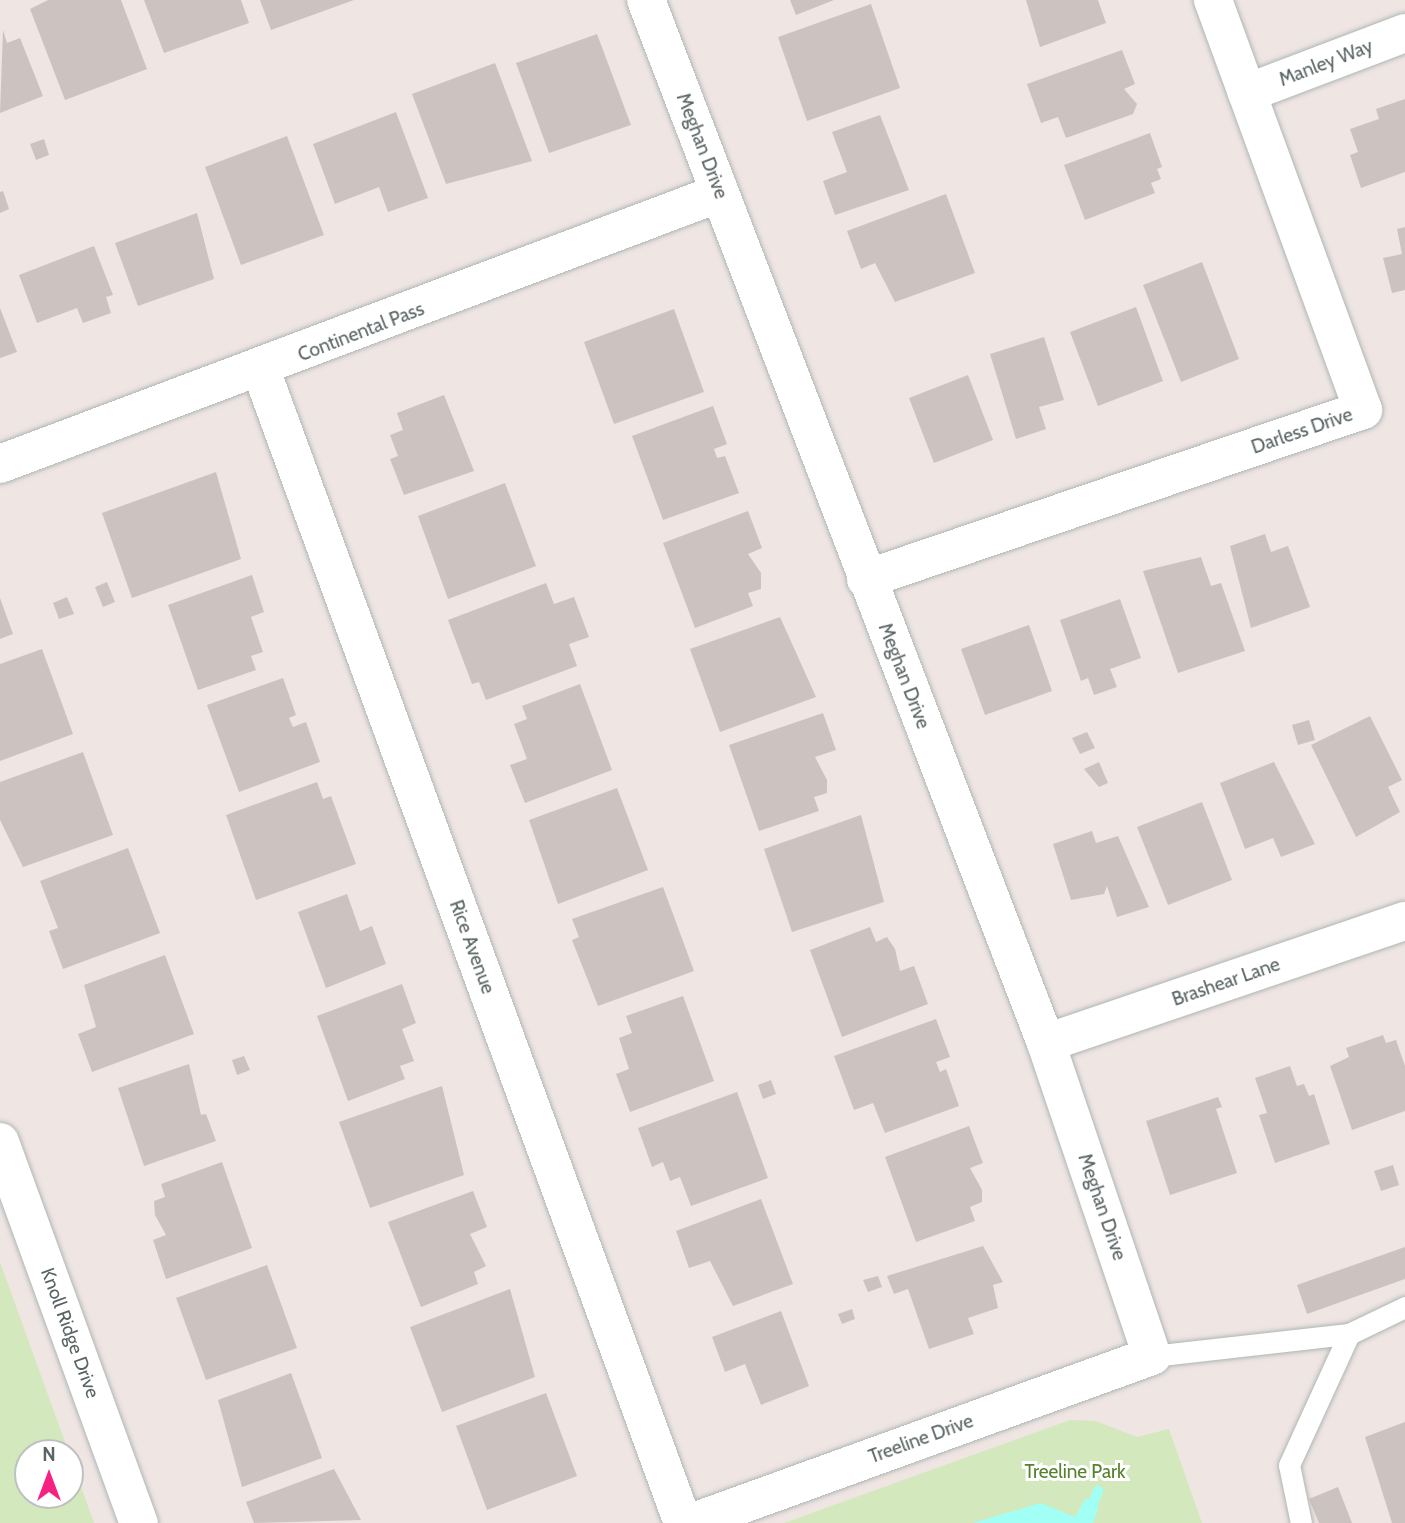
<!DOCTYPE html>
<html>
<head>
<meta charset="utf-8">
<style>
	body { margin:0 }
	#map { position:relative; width:1405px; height:1523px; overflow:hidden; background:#efe5e2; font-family:Cabin,sans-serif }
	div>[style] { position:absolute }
	.green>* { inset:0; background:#d4e8bd }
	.water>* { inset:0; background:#a2fff5 }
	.stream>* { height:10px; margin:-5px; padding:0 5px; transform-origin:5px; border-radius:5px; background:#a2fff5 }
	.building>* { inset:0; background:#ccc3c1 }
	.roads { filter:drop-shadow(0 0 2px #aeb6b6) drop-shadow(0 0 2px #aeb6b6) }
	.service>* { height:21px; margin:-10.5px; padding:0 10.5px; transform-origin:10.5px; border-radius:10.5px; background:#fff }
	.minor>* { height:38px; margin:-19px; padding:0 19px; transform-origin:19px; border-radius:19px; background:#fff }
	.tertiary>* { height:38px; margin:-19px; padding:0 19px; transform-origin:19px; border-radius:19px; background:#fff }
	span { translate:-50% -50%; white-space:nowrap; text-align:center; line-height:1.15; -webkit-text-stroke:6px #fff; paint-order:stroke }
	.street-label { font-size:19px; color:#5a6464 }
	.park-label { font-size:19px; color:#56812d }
	.north { position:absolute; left:14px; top:1439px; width:70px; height:70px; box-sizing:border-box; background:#fff; border:2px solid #bdc1c1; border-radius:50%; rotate:0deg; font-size:19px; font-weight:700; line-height:28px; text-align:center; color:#5a6464 }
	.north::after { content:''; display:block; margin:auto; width:24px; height:32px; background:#f52183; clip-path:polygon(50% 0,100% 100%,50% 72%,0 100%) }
</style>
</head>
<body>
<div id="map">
	<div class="green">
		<i style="clip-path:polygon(0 1262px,69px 1453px,28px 1453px,28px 1495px,70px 1495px,70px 1456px,94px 1523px,0 1523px)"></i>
		<i style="clip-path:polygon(1070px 1420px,1096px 1421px,1137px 1437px,1169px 1429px,1202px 1523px,784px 1523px)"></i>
	</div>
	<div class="water">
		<i style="clip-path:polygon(1086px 1498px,1099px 1506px,1093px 1523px,973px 1523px,1041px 1503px,1075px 1517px)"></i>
	</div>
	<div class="stream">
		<i style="left:1085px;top:1523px;width:35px;rotate:-68deg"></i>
	</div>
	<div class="building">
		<i style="clip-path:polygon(121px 0,147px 69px,65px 100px,30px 9px,48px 0)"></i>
		<i style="clip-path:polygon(144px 0,241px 0,249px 23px,164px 53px)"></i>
		<i style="clip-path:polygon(260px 0,354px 0,271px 30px)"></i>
		<i style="clip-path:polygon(790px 0,834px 0,796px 15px)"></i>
		<i style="clip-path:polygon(1026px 0,1098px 0,1106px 23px,1040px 47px)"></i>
		<i style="clip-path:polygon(871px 4px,900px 88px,807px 121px,778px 37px)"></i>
		<i style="clip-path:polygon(3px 30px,7px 43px,20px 38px,43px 96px,0 113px)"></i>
		<i style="clip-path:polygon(597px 34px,631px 125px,549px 153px,516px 63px)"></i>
		<i style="clip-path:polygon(1122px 50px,1135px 84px,1124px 89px,1137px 104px,1133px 114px,1066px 138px,1058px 117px,1041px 123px,1027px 84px)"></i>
		<i style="clip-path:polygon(495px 63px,532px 161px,446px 184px,412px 94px)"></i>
		<i style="clip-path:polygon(1405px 99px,1405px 172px,1361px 188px,1350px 155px,1358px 152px,1350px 129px,1379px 119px,1376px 109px)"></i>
		<i style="clip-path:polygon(396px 112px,428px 198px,388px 212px,379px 187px,335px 204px,313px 144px)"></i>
		<i style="clip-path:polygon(880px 115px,909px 190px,835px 215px,823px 181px,847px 172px,832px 132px)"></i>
		<i style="clip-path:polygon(1150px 133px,1162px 167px,1157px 169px,1161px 179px,1151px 183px,1155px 193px,1085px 220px,1064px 165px)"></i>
		<i style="clip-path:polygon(287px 136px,324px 235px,241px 265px,205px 167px)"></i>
		<i style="clip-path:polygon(44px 139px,49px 155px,36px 160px,30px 144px)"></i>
		<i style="clip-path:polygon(3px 191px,9px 209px,0 213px,0 192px)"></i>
		<i style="clip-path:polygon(946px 194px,975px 273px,895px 302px,875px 263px,861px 269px,847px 231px)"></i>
		<i style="clip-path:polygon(197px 213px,214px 279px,138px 306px,115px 243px)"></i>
		<i style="clip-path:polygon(1405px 227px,1405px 290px,1392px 293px,1383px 258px,1402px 254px,1397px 229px)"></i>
		<i style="clip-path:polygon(94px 246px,113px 295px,106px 297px,111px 313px,83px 323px,77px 308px,37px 323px,19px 275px)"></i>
		<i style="clip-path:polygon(1202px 262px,1239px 359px,1181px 382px,1143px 285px)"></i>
		<i style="clip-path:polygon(1136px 307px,1163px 381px,1098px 406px,1070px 332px)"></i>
		<i style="clip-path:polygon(0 308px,17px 352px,0 358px)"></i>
		<i style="clip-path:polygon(674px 309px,704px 392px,614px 424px,584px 342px)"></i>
		<i style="clip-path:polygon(1044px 337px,1064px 400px,1039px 407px,1046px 429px,1016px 439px,990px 354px)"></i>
		<i style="clip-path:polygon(968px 375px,993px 440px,934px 463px,909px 398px)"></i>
		<i style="clip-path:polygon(444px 395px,474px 471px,404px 495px,390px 459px,398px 456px,390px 435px,403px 430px,397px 413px)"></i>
		<i style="clip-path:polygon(713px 406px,727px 444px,714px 449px,717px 458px,725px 456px,739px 493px,663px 520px,632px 436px)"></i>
		<i style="clip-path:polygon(216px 472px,241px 559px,132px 598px,102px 513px)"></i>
		<i style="clip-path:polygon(505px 483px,536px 566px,448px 599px,418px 516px)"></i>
		<i style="clip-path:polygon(748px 511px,762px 548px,748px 554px,761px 573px,761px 589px,748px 593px,753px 606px,695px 628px,663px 543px)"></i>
		<i style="clip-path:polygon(1265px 534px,1271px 552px,1288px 546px,1310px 607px,1251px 628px,1230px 546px)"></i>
		<i style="clip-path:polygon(1201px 557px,1211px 586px,1221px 583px,1245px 651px,1178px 673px,1143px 571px)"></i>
		<i style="clip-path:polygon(252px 575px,264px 612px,251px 617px,263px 652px,251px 656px,256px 670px,198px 690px,168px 605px)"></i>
		<i style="clip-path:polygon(107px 582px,115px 602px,103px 607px,95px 587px)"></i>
		<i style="clip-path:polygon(546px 583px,554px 604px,574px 597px,589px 637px,569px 644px,577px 666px,486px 700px,479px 682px,472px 684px,448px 620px)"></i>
		<i style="clip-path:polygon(67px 597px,74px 614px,59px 619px,53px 603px)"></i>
		<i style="clip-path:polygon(0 598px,13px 634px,0 639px)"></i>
		<i style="clip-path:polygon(1120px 599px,1141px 658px,1110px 669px,1117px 687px,1094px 695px,1088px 678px,1081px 681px,1060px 620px)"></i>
		<i style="clip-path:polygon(780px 617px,816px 697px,720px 732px,690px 649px)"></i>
		<i style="clip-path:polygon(1029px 625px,1052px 691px,985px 715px,961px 649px)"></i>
		<i style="clip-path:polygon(42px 649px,73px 734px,0 761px,0 664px)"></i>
		<i style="clip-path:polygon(283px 678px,296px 715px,289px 718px,293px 727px,306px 722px,320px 762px,239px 792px,207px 705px)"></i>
		<i style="clip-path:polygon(580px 684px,612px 770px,525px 803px,510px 765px,527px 759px,514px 724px,527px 719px,522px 706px)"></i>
		<i style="clip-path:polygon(823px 713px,836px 750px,815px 757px,827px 780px,827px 793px,814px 797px,819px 811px,759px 831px,729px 745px)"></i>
		<i style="clip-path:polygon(1370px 716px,1402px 780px,1388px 787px,1400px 812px,1356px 837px,1311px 745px)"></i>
		<i style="clip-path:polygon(1309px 720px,1315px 740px,1298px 745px,1292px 725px)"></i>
		<i style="clip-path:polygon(1087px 732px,1095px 748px,1080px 754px,1072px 738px)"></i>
		<i style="clip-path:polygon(83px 752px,113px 835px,23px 867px,0 820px,0 782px)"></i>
		<i style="clip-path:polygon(1099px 762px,1108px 783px,1099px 787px,1084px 769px)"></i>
		<i style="clip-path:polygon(1274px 762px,1315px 844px,1281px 857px,1273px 838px,1245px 849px,1220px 783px)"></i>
		<i style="clip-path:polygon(317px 782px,323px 799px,331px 796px,356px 864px,256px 900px,226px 815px)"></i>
		<i style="clip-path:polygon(617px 788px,648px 870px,558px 904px,529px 820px)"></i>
		<i style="clip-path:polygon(1202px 802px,1232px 880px,1168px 905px,1137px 827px)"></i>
		<i style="clip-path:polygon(861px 815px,884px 902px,792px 932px,764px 849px)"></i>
		<i style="clip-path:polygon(1092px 831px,1096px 843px,1118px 836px,1149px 907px,1117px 917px,1107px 886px,1104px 894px,1071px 900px,1053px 844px)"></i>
		<i style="clip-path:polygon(128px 848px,160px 933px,63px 969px,49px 931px,58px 928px,40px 881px)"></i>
		<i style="clip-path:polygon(663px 887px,694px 971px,598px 1006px,572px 940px,579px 937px,572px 919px)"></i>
		<i style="clip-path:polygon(347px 894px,360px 931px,372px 926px,386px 964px,326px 988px,298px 912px)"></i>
		<i style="clip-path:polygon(870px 927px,876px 942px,887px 937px,895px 949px,900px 971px,914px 966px,928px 1004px,842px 1037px,810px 950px)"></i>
		<i style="clip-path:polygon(165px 955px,194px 1034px,92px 1072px,78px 1034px,96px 1027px,84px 985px)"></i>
		<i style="clip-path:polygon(402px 984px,416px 1023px,402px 1029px,414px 1061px,400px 1066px,405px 1079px,348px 1101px,317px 1016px)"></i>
		<i style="clip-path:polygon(683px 996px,714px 1081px,630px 1112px,616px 1074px,629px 1069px,619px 1038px,632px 1033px,626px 1016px)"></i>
		<i style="clip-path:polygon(936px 1019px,950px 1057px,936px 1062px,940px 1072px,946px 1069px,959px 1106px,885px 1133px,873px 1103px,854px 1110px,834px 1056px)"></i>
		<i style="clip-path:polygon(1383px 1035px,1386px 1043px,1396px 1040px,1405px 1066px,1405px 1111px,1352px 1130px,1330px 1066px,1349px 1057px,1346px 1048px)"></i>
		<i style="clip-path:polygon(244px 1056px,250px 1070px,237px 1075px,232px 1060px)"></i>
		<i style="clip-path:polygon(189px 1064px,201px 1115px,206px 1114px,216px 1141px,144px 1166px,118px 1088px)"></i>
		<i style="clip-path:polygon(1290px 1066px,1297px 1086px,1304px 1084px,1309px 1096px,1314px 1094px,1330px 1144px,1275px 1163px,1259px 1115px,1267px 1113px,1255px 1078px)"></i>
		<i style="clip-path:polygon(771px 1080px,776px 1094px,763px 1099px,758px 1085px)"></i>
		<i style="clip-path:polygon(442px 1086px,464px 1175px,370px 1208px,339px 1122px)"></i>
		<i style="clip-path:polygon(737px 1092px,768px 1178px,691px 1206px,680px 1177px,670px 1181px,663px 1162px,652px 1167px,638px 1128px)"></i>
		<i style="clip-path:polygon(1218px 1097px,1222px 1107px,1216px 1109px,1237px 1173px,1170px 1195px,1146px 1121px)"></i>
		<i style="clip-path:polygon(969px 1126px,983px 1163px,970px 1168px,982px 1190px,982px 1202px,970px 1207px,975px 1221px,916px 1242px,885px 1157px)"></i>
		<i style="clip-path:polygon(222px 1162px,252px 1248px,166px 1279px,153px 1240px,166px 1235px,155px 1215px,154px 1201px,165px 1197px,161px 1184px)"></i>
		<i style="clip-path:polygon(1393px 1165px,1399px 1185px,1381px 1191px,1374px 1171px)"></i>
		<i style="clip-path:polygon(473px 1191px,487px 1227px,470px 1234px,486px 1266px,474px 1272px,478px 1284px,421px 1307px,388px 1222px)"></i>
		<i style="clip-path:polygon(761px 1199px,793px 1284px,733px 1306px,710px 1261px,689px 1268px,676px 1231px)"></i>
		<i style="clip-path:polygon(983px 1246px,1003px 1282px,993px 1285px,998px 1308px,968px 1318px,974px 1334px,929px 1349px,908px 1289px,894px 1294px,887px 1276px)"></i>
		<i style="clip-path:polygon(1405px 1247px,1405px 1279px,1307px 1314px,1297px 1285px)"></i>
		<i style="clip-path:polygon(267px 1265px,297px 1348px,206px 1380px,176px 1298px)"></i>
		<i style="clip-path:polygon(878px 1276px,882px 1287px,868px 1292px,863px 1280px)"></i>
		<i style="clip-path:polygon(510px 1289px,535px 1377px,442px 1412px,410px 1327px)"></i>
		<i style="clip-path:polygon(852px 1309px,855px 1319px,842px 1324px,838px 1314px)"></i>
		<i style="clip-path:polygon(781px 1311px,809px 1386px,761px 1405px,745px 1364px,725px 1372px,712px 1337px)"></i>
		<i style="clip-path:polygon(291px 1373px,322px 1458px,242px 1487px,218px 1400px)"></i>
		<i style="clip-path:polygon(546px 1393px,577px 1476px,487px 1510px,456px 1426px)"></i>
		<i style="clip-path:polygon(1405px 1422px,1405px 1523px,1392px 1523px,1365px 1437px)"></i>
		<i style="clip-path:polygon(334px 1469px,361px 1520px,254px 1523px,246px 1502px)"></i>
		<i style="clip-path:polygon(1338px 1487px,1352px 1523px,1319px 1523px,1309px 1499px)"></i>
	</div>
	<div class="roads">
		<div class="service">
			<i style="left:1152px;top:1356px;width:198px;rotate:-6.4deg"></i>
			<i style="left:1349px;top:1334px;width:62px;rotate:-25.7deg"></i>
			<i style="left:1301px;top:1523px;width:59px;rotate:-101.7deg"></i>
			<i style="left:1289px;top:1465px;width:144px;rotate:-65.4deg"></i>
		</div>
		<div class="minor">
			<i style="left:646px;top:0;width:1117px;rotate:69.02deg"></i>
			<i style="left:1046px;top:1043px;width:330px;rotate:71.3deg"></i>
			<i style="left:1152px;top:1356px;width:490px;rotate:160.1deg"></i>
			<i style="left:1247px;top:93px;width:169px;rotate:-20.8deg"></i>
			<i style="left:261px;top:370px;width:1228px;rotate:69.9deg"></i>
			<i style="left:866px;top:579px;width:525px;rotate:-18.78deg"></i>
			<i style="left:1363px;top:410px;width:437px;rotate:-110.1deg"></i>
			<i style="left:1046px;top:1043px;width:379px;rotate:-18.8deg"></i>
			<i style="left:0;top:1142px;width:406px;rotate:70deg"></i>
		</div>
		<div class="tertiary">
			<i style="left:0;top:464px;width:769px;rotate:-20.63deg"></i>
		</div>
	</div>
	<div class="street-label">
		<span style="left:1326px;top:63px;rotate:-21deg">Manley Way</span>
		<span style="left:702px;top:146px;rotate:69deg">Meghan Drive</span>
		<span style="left:361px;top:332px;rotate:-21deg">Continental Pass</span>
		<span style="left:1302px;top:431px;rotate:-19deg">Darless Drive</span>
		<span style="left:904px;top:676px;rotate:69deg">Meghan Drive</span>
		<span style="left:472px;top:947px;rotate:70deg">Rice Avenue</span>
		<span style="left:1226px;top:982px;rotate:-19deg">Brashear Lane</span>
		<span style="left:1102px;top:1207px;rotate:71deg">Meghan Drive</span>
		<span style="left:70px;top:1333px;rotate:70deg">Knoll Ridge Drive</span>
		<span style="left:921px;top:1439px;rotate:-20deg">Treeline Drive</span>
	</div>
	<div class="park-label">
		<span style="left:1075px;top:1472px">Treeline Park</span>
	</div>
	<div class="north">N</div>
</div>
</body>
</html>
